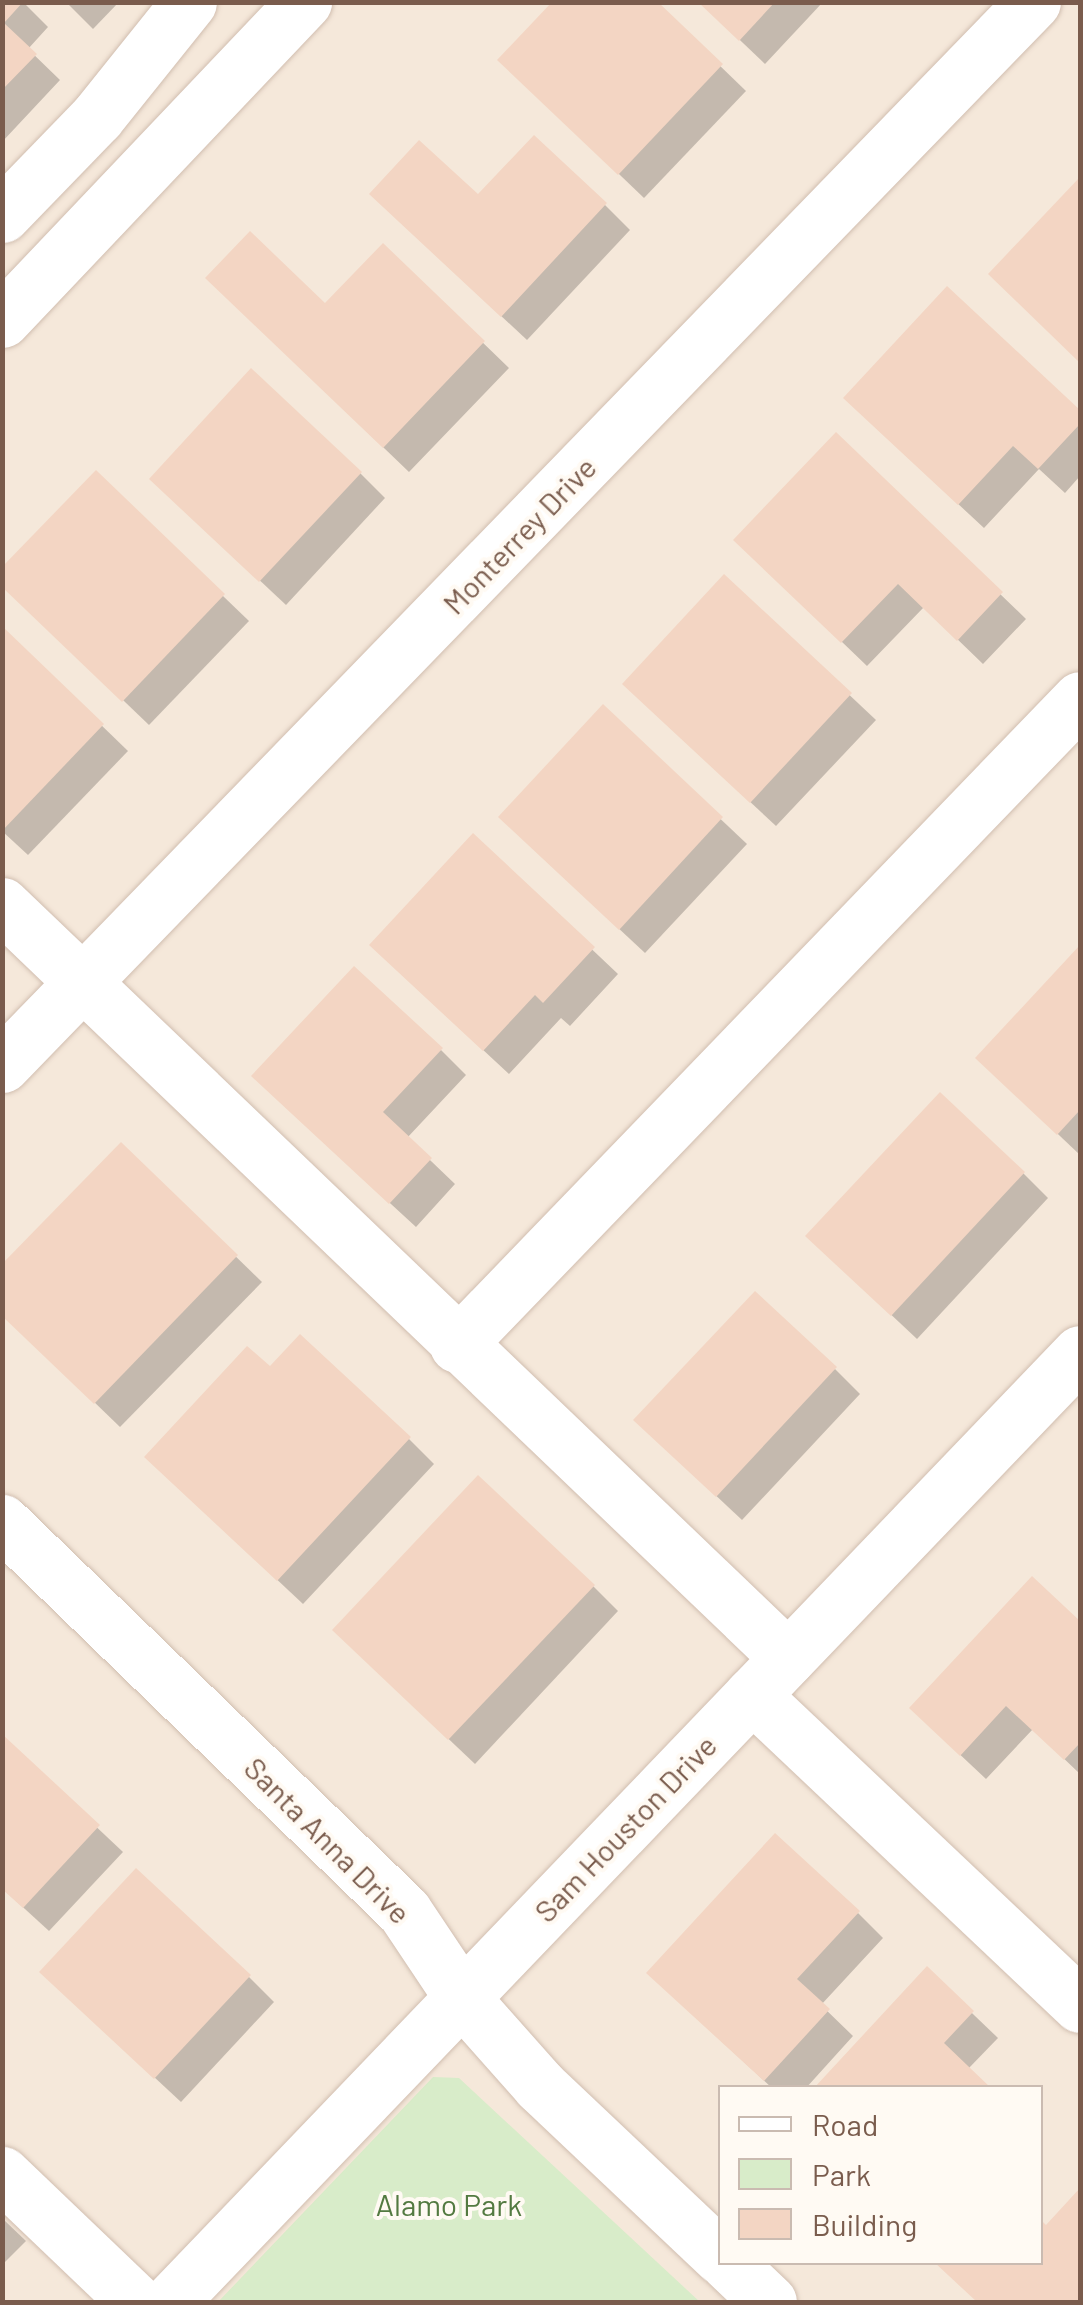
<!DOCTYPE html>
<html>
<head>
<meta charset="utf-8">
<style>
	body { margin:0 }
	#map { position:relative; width:1083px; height:2305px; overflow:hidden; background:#fdf6ec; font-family:Barlow,sans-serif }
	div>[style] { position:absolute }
	.residential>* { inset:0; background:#f5e8da }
	.green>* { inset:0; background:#d8ecc9 }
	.shadow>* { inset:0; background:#0003 }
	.building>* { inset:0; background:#f3d5c3 }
	.roads { filter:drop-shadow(0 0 2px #d1beb0) drop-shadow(0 0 2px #d1beb0) }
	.minor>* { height:55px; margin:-27.5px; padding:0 27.5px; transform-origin:27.5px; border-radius:27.5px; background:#fff }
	span { translate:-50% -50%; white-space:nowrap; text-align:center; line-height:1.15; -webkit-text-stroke:8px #fffaf3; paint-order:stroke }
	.street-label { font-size:30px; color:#7a5c4d }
	.park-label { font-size:30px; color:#537a41 }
	.frame { position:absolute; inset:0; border:5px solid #7a5c4d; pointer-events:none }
	.legend { position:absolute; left:718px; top:2085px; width:325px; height:180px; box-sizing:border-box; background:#fffaf3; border:2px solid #cabbb1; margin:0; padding:12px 18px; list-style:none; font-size:30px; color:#7a5c4d }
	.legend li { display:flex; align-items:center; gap:20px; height:50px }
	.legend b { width:50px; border:2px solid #cabbb1 }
</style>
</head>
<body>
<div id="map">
	<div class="residential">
		<i style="clip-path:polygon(evenodd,3px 3px,1080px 3px,1080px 2302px,3px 2302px,3px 3px,720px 2088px,1040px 2088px,1040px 2262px,720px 2262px,720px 2088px)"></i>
	</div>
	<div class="green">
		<i style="clip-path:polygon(433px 2077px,459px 2078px,700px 2302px,218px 2302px)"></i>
	</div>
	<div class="shadow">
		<i style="clip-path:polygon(2px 2px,23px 2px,48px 27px,28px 49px,60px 80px,2px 142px)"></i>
		<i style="clip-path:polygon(66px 2px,119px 2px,93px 29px)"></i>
		<i style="clip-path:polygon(654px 2px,746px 91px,644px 198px,526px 85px)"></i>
		<i style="clip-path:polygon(700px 2px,823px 2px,765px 64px)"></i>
		<i style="clip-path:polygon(1080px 181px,1080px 361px,991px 274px)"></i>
		<i style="clip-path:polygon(478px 198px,605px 205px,630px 230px,527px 340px,397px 219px)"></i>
		<i style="clip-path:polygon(383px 246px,509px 368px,409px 472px,233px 303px,325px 307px)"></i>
		<i style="clip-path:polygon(947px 290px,1080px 414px,1080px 476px,1065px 493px,1039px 469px,984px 528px,871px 423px)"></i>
		<i style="clip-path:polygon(836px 436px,1026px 619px,983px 664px,924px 607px,867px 666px,762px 565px)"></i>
		<i style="clip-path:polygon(360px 473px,385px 498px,286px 605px,177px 503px)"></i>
		<i style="clip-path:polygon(96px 474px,249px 621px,149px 725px,2px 584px)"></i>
		<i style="clip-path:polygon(724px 577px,876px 720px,776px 826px,650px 709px)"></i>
		<i style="clip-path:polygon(2px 629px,128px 751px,28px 855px,2px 831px)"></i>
		<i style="clip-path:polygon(603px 708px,747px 844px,645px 953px,526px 842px)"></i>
		<i style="clip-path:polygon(473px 837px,618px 974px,570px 1026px,561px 1018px,509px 1074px,397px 970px)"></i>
		<i style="clip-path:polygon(1080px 949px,1080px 1155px,978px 1058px)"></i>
		<i style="clip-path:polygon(441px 1050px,466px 1075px,407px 1138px,455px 1184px,416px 1227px,279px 1101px)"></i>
		<i style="clip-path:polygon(121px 1145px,262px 1282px,120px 1427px,2px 1313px)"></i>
		<i style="clip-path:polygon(1023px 1173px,1048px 1198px,917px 1339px,834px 1261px)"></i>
		<i style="clip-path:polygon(835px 1369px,860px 1394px,742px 1520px,662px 1445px)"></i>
		<i style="clip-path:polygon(270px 1370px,409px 1439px,434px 1464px,303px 1604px,172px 1481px)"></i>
		<i style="clip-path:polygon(1032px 1580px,1080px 1625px,1080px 1774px,1033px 1729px,986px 1779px,937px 1733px)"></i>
		<i style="clip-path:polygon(593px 1586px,618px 1611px,475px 1764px,360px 1655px)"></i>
		<i style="clip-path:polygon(2px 1738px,123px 1852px,49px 1931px,2px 1888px)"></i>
		<i style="clip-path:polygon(858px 1913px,883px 1938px,821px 2005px,853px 2036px,806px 2088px,772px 2088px,675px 1998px)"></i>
		<i style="clip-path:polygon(927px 1970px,998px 2038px,968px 2069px,817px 2088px)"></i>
		<i style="clip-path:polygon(249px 1977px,274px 2002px,181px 2102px,68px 1997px)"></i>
		<i style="clip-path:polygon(1080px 2192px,1080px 2302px,979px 2302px,936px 2262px,1040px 2262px,1047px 2228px)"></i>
		<i style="clip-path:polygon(2px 2218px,26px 2241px,2px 2265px)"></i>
	</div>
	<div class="building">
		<i style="clip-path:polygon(2px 2px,23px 2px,4px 23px,37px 54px,2px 90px)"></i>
		<i style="clip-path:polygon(552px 2px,658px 2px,723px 64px,618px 175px,497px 60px)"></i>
		<i style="clip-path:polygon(698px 2px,775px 2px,739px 41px)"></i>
		<i style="clip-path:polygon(534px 135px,607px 203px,501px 317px,369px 194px,419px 140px,478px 194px)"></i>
		<i style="clip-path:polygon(1080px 177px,1080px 363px,988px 274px)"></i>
		<i style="clip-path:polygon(250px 231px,325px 303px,383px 243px,485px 341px,383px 448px,205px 278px)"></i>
		<i style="clip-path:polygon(947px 286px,1080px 410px,1080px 424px,1038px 469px,1013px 446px,958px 505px,843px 398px)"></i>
		<i style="clip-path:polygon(251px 368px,362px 472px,259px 582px,149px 479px)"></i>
		<i style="clip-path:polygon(836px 432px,1003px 592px,957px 641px,898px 584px,841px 643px,733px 540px)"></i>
		<i style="clip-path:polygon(96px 470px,225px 594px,122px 702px,2px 587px,2px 567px)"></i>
		<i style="clip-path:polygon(724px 574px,852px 693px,750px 803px,622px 684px)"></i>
		<i style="clip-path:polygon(2px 626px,104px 724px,2px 831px)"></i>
		<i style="clip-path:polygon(603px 704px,723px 817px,619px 930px,498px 817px)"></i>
		<i style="clip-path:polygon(473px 833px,595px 947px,543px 1003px,535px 995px,483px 1051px,369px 945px)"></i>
		<i style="clip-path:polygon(1080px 945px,1080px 1110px,1057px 1135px,975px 1058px)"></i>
		<i style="clip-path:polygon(354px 966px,443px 1048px,383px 1112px,432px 1158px,389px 1204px,251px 1076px)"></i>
		<i style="clip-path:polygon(940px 1092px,1025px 1172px,891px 1316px,805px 1236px)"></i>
		<i style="clip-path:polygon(121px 1142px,238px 1255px,94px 1404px,2px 1316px,2px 1264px)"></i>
		<i style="clip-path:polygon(755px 1291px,837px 1367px,716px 1497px,633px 1420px)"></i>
		<i style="clip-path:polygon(300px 1334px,411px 1437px,277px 1581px,144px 1457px,247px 1346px,270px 1366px)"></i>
		<i style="clip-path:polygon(478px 1475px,595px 1585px,448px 1740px,332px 1630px)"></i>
		<i style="clip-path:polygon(1032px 1576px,1080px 1621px,1080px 1743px,1064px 1760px,1006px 1706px,960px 1756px,909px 1708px)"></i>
		<i style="clip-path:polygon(2px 1734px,100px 1825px,23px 1908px,2px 1889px)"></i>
		<i style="clip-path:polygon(775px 1833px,860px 1911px,797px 1979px,830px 2009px,764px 2081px,646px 1973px)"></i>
		<i style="clip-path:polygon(136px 1868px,251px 1975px,154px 2079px,39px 1972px)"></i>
		<i style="clip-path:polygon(927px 1966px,974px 2011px,944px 2043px,991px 2088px,814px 2088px)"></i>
		<i style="clip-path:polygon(1080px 2188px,1080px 2298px,1076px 2302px,977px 2302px,934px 2262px,1040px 2262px,1040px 2219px,1046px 2225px)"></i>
	</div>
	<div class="roads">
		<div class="minor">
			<i style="left:2px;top:215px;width:136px;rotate:-45.9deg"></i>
			<i style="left:97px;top:117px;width:147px;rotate:-51.3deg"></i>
			<i style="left:2px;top:320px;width:439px;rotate:-46.5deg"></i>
			<i style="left:2px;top:905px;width:1088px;rotate:43.77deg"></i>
			<i style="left:2px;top:1065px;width:1481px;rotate:-45.88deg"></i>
			<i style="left:457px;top:1345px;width:897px;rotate:-46.04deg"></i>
			<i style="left:2px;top:1522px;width:559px;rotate:44.06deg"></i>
			<i style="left:404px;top:1911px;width:105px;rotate:56.3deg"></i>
			<i style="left:462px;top:1998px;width:118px;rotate:48.4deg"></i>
			<i style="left:540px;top:2086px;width:248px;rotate:43.4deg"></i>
			<i style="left:752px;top:1695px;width:451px;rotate:43.4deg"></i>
			<i style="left:2px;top:2174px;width:185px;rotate:43.7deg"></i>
			<i style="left:727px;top:2262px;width:58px;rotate:43.6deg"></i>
			<i style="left:170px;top:2302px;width:1315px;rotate:-46.2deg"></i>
		</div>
	</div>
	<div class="street-label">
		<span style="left:519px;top:535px;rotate:-46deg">Monterrey Drive</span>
		<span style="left:625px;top:1828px;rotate:-46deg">Sam Houston Drive</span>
		<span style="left:328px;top:1840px;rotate:45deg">Santa Anna Drive</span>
	</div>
	<div class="park-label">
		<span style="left:449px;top:2204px">Alamo Park</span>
	</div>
	<div class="frame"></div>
	<ul class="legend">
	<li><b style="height:12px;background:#fff"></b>Road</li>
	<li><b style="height:28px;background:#d8ecc9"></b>Park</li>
	<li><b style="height:28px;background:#f3d5c3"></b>Building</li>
	</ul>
</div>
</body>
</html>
